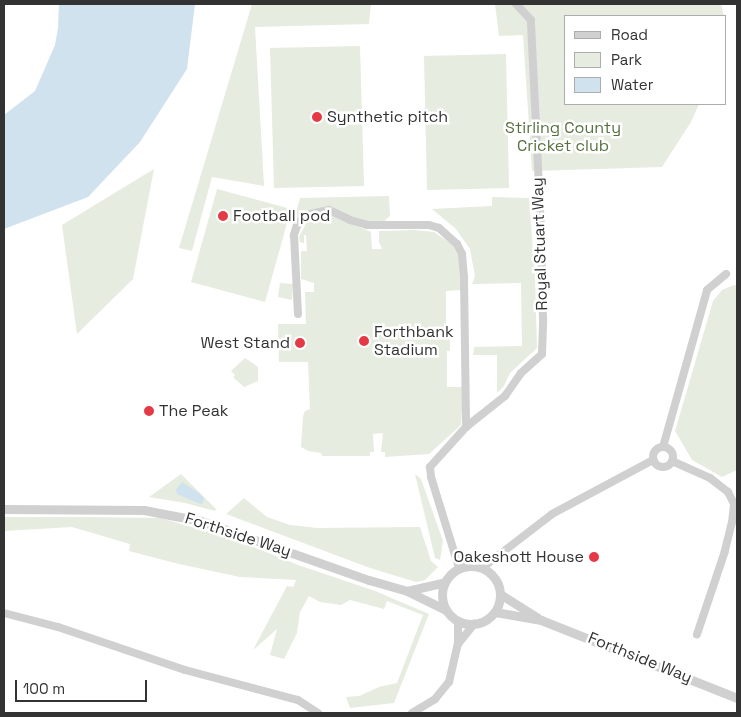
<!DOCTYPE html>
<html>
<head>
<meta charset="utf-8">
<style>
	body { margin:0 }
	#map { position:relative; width:741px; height:717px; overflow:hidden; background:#fff; font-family:"Space Grotesk",sans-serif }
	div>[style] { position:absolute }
	.green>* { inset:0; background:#e6ecdf }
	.water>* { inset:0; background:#cfe2ee }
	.minor>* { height:8px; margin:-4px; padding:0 4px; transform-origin:4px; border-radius:4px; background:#d0d0d0 }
	.minor>.ring { margin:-4px; padding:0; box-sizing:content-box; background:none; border:8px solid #d0d0d0; border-radius:50% }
	.tertiary>* { height:9px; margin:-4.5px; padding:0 4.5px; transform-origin:4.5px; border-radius:4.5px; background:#d0d0d0 }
	.tertiary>.ring { margin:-4.5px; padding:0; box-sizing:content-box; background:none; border:9px solid #d0d0d0; border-radius:50% }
	.dots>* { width:14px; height:14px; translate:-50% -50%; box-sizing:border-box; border:2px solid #fff; border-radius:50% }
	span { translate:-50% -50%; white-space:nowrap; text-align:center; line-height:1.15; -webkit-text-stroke:5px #fff; paint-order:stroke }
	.poi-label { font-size:16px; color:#333 }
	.left { translate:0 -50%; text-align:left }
	.right { translate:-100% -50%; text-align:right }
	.park-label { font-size:16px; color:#56703f }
	.street-label { font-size:16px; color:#333 }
	.frame { position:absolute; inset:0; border:5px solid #333; pointer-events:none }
	.legend { position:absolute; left:564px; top:15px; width:162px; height:90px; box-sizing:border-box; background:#fff; border:1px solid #adadad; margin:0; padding:6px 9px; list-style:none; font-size:15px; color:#333 }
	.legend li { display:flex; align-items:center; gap:10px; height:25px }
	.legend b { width:25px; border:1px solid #adadad }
	.scale { position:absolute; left:15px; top:680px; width:132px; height:22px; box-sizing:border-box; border:2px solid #333; border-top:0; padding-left:6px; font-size:15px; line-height:18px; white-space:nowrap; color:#333; -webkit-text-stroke:4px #fff; paint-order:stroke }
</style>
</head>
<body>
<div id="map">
	<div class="green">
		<i style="clip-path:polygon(252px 4px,371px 4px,369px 24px,255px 27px,264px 186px,212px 177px,192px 251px,179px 248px)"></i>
		<i style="clip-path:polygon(495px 4px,721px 4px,724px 16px,565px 16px,565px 104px,699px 104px,691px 122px,662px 167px,532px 171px,523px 35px,499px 36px)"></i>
		<i style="clip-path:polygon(360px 46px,364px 186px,274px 188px,270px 48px)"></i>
		<i style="clip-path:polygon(506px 54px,509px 188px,427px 190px,424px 56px)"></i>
		<i style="clip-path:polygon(154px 169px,133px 279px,77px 334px,62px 225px)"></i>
		<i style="clip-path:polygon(217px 189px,291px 209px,265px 302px,191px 282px)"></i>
		<i style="clip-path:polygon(389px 196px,390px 216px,382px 223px,367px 222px,341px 212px,309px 213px,293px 238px,289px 237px,300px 198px)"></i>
		<i style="clip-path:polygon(492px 197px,529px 198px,535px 276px,537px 348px,510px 373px,504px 386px,497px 393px,497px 355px,473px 355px,474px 347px,522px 346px,521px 283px,472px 284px,475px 276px,470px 249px,456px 229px,432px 209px,492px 206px)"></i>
		<i style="clip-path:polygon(330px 214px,371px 232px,372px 249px,382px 249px,379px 242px,379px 231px,415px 230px,434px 232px,453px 245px,460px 256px,462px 290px,446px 291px,446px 330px,450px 330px,450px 351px,447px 351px,447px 387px,463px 387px,461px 425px,429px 454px,385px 457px,385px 452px,381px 452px,383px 433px,373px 434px,374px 452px,370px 452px,370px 456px,322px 456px,321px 453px,308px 451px,301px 447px,303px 416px,305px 411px,310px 409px,308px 362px,279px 362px,278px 324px,306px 324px,305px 292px,314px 292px,314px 283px,301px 279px,301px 251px,307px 251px,306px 235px,304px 235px,304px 243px,300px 242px,299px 237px,306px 223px,313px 218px)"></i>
		<i style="clip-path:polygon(280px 283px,293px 284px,292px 300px,278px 297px)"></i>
		<i style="clip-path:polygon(734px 285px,737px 286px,737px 470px,722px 477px,692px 460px,675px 431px,713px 301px,722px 290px)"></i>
		<i style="clip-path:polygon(245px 358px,258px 367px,258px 381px,244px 387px,233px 377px,235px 375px,231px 371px)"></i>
		<i style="clip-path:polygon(181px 474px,216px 509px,215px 511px,185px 503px,149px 497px)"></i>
		<i style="clip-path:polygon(415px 474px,421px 479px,443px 541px,440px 560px,435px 558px)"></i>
		<i style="clip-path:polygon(244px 498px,267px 517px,290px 525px,318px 528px,420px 527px,431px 561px,438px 567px,425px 580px,416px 582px,370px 568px,226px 514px)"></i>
		<i style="clip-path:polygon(82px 517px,161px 518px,236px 540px,301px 566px,375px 591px,429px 614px,394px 703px,350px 708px,346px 697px,359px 696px,379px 687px,397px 683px,423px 615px,387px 601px,384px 609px,350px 600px,341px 605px,320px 602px,309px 596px,300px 612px,297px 633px,284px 659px,270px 655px,277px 629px,253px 650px,287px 586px,293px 587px,296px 580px,240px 577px,179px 564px,129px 551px,130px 544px,72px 527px,4px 531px,4px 517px)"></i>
	</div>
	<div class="water">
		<i style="clip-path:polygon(59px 4px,195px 4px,187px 69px,140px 142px,88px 197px,4px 229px,4px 115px,35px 91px,55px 45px,58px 28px)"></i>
		<i style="clip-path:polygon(182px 482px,199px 493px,204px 498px,203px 503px,200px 504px,177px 494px,176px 489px)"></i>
	</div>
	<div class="minor">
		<i style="left:298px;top:314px;width:79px;rotate:-92.9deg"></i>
		<i style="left:294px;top:235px;width:9px;rotate:-72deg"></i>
		<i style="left:297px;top:226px;width:10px;rotate:-53deg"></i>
		<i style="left:303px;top:218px;width:9px;rotate:-27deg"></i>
		<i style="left:311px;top:214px;width:18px;rotate:-13deg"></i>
		<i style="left:329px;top:210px;width:23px;rotate:25deg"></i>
		<i style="left:350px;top:220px;width:18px;rotate:16deg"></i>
		<i style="left:367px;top:225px;width:62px"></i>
		<i style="left:429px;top:225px;width:10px;rotate:17deg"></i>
		<i style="left:439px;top:228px;width:24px;rotate:42deg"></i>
		<i style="left:457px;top:244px;width:11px;rotate:63deg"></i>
		<i style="left:462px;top:254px;width:24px;rotate:85deg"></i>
		<i style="left:464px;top:278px;width:149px;rotate:89.2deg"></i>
		<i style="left:466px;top:427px;width:54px;rotate:132deg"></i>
		<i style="left:430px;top:467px;width:10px;rotate:84deg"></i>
		<i style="left:431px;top:477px;width:95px;rotate:72.9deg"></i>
		<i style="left:466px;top:427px;width:50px;rotate:-38.5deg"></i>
		<i style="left:505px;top:396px;width:28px;rotate:-55deg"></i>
		<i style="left:521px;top:373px;width:28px;rotate:-42deg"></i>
		<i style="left:542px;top:354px;width:35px;rotate:-88deg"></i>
		<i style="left:543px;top:319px;width:91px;rotate:-91.3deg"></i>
		<i style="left:541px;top:228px;width:208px;rotate:-92.8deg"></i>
		<i style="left:531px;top:20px;width:22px;rotate:-133deg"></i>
		<i class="ring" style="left:653px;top:447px;width:12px;height:12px"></i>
		<i style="left:663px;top:447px;width:163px;rotate:-74.3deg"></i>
		<i style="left:707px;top:290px;width:25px;rotate:-40deg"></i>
		<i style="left:672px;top:461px;width:42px;rotate:24.1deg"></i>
		<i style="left:710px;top:478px;width:23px;rotate:38deg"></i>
		<i style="left:728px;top:492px;width:13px;rotate:63deg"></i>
		<i style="left:734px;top:504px;width:18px;rotate:96deg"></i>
		<i style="left:732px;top:522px;width:30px;rotate:104deg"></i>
		<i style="left:725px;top:551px;width:88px;rotate:108.6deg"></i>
		<i style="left:482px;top:568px;width:88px;rotate:-37.6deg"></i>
		<i style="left:552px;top:514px;width:115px;rotate:-28.1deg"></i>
		<i style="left:4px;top:613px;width:56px;rotate:14.5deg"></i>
		<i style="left:58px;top:627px;width:134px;rotate:18.7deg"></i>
		<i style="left:185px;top:670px;width:117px;rotate:14.9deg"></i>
		<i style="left:298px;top:700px;width:24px;rotate:33deg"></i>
		<i style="left:458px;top:621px;width:23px;rotate:90deg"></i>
		<i style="left:458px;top:644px;width:26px;rotate:-51deg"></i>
		<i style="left:412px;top:713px;width:27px;rotate:-31deg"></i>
		<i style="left:435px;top:699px;width:22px;rotate:-51deg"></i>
		<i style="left:449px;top:682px;width:39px;rotate:-77deg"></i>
	</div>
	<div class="tertiary">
		<i style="left:4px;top:509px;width:140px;rotate:0.4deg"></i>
		<i style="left:144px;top:510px;width:58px;rotate:10.9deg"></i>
		<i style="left:201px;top:521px;width:178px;rotate:19.4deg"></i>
		<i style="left:369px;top:580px;width:40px;rotate:16deg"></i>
		<i style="left:407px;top:591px;width:43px;rotate:26deg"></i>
		<i class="ring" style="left:442px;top:566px;width:49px;height:49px"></i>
		<i style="left:407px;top:591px;width:37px;rotate:-13deg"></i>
		<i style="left:500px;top:594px;width:45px;rotate:32.3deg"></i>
		<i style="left:495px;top:612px;width:47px;rotate:9.9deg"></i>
		<i style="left:541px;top:620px;width:211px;rotate:21.7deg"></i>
	</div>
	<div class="dots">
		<i style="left:317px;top:117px;background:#e63946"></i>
		<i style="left:223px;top:216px;background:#e63946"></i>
		<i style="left:364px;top:341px;background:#e63946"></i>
		<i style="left:300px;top:343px;background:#e63946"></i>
		<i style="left:149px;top:411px;background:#e63946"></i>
		<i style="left:594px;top:557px;background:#e63946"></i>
	</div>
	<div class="poi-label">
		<span class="left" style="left:327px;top:117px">Synthetic pitch</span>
		<span class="left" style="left:233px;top:216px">Football pod</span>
		<span class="left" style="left:374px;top:341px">Forthbank<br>Stadium</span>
		<span class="right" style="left:290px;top:343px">West Stand</span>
		<span class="left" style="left:159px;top:411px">The Peak</span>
		<span class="right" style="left:584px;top:557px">Oakeshott House</span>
	</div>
	<div class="park-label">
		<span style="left:563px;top:137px">Stirling County<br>Cricket club</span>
	</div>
	<div class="street-label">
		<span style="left:540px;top:244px;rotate:-92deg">Royal Stuart Way</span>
		<span style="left:238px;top:535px;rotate:18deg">Forthside Way</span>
		<span style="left:640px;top:658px;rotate:22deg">Forthside Way</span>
	</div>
	<div class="frame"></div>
	<ul class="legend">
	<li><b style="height:6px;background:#d0d0d0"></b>Road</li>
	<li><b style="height:14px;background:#e6ecdf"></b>Park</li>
	<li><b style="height:14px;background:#cfe2ee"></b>Water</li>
	</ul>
	<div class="scale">100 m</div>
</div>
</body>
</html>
